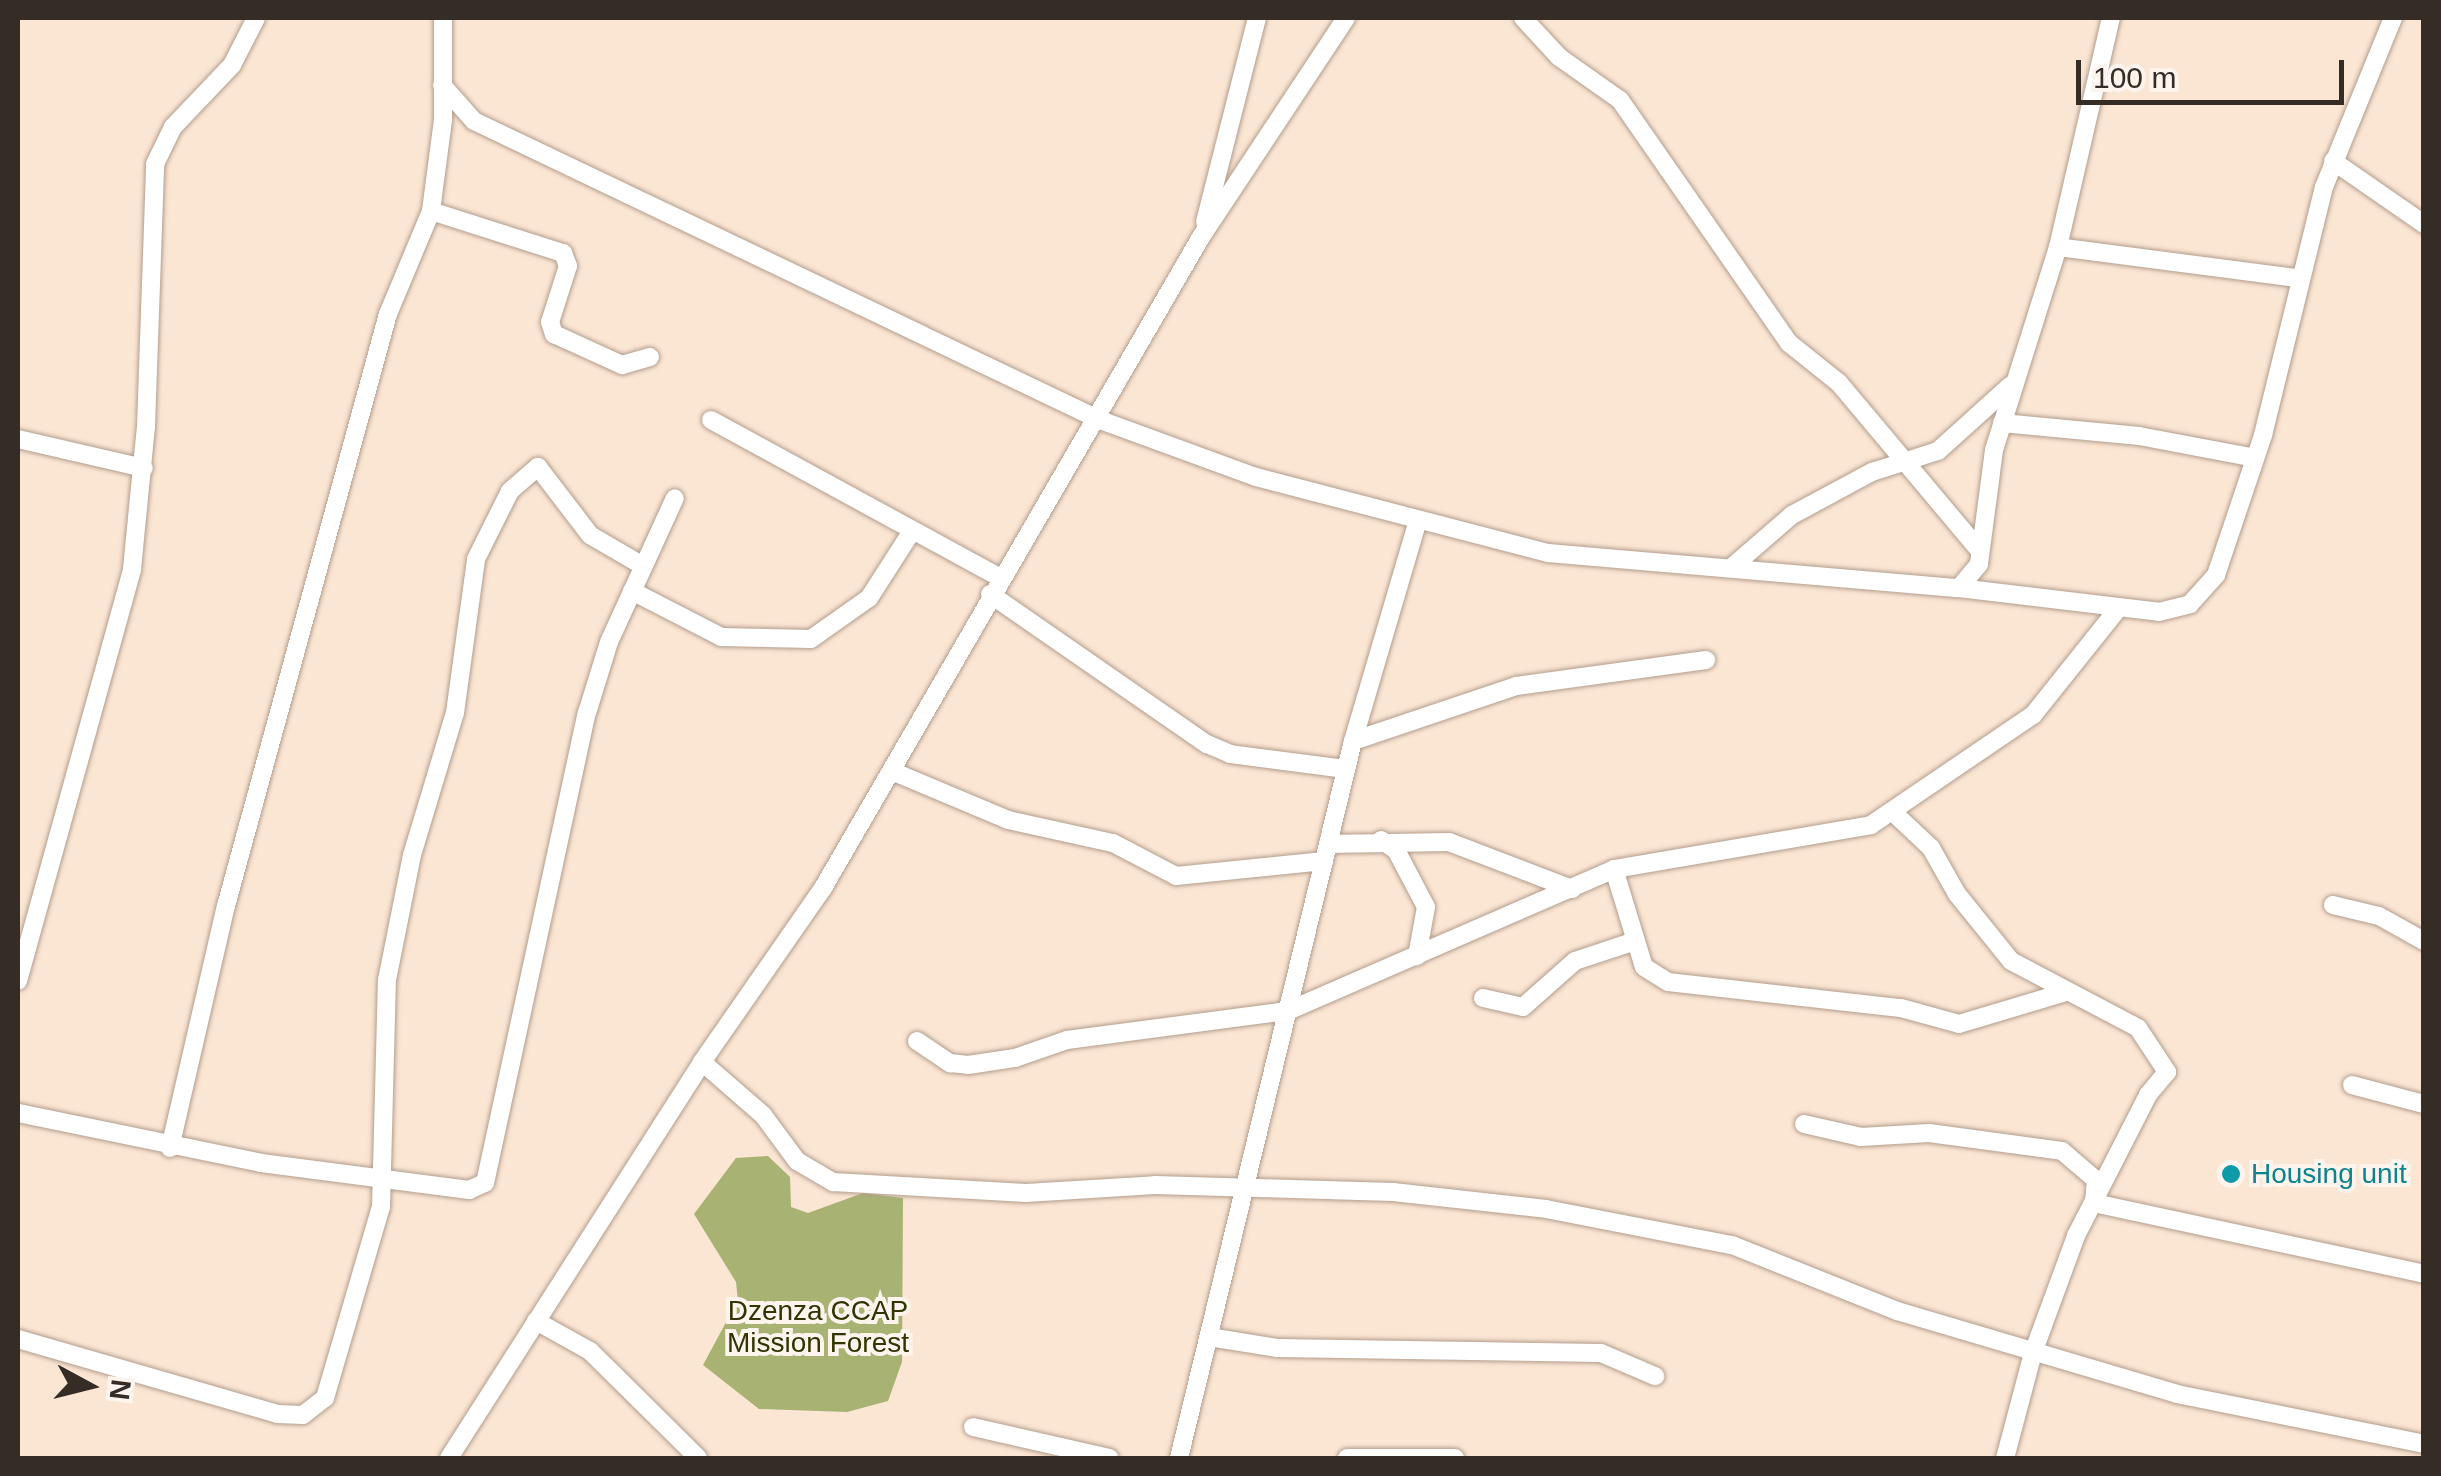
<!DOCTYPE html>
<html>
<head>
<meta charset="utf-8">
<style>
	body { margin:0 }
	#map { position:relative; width:2441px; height:1476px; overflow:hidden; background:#fbe5d3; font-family:Arial,sans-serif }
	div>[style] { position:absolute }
	.forest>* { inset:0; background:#a7b273 }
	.roads { filter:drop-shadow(0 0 2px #b29d8d) drop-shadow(0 0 2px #b29d8d) }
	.minor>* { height:18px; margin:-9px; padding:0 9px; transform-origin:9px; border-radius:9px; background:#fff }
	.dots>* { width:28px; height:28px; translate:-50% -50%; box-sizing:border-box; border:5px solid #fdf4ed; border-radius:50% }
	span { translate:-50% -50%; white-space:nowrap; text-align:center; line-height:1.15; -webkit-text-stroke:8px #fdf4ed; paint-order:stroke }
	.culture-label { font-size:28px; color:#0d838f }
	.left { translate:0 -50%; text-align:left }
	.park-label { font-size:28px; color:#303503 }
	.frame { position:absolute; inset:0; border:20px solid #342c25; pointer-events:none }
	.north { position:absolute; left:40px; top:1336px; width:100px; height:100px; -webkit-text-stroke:8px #fdf4ed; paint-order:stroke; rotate:97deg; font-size:28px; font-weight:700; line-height:40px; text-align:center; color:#342c25 }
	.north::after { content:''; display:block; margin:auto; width:35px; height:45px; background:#342c25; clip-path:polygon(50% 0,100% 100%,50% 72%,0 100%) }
	.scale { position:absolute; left:2076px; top:60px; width:268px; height:45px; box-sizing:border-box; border:5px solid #342c25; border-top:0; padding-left:12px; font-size:30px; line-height:35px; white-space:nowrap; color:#342c25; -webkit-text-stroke:8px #fdf4ed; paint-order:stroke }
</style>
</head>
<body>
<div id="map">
	<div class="forest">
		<i style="clip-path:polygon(768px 1156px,790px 1177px,791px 1207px,808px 1213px,863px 1193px,903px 1198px,902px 1362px,888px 1401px,847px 1412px,759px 1409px,703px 1365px,738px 1300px,736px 1282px,694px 1214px,736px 1158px)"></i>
	</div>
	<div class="roads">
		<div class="minor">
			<i style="left:1523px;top:18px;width:53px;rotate:47.3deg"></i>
			<i style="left:1559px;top:57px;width:75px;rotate:35.2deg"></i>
			<i style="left:1620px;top:100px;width:296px;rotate:55.2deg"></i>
			<i style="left:1789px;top:343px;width:64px;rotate:38.7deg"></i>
			<i style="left:1839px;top:383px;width:219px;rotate:50deg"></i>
			<i style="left:442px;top:85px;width:48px;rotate:48.4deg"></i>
			<i style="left:474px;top:121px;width:694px;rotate:25.53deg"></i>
			<i style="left:1100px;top:420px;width:166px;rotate:20.1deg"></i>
			<i style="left:1256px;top:477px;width:302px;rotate:14.6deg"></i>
			<i style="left:1548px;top:553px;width:412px;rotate:4.9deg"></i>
			<i style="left:1959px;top:588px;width:31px;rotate:-50deg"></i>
			<i style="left:1979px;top:564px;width:115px;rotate:-82.5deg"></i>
			<i style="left:1994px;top:450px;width:213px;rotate:-72.5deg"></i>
			<i style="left:2058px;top:247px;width:235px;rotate:-77deg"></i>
			<i style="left:2333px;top:161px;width:111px;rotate:34.7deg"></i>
			<i style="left:431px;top:211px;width:139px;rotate:17.7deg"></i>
			<i style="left:563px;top:253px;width:14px;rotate:69deg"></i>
			<i style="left:568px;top:266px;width:59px;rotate:107.8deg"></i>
			<i style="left:550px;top:322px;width:13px;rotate:72deg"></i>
			<i style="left:554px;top:334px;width:75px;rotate:24.5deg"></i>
			<i style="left:622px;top:365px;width:29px;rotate:-16deg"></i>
			<i style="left:1205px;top:222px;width:211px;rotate:-75.7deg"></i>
			<i style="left:2058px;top:247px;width:242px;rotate:7.4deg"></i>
			<i style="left:711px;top:420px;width:328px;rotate:28.6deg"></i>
			<i style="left:2002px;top:423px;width:138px;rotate:5.4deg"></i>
			<i style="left:2139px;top:436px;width:118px;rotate:10.7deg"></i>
			<i style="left:18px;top:439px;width:129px;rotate:13deg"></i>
			<i style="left:1732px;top:567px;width:79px;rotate:-40.9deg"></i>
			<i style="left:1792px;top:515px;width:91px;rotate:-28.3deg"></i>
			<i style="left:1872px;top:472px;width:69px;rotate:-17.7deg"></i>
			<i style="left:1938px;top:451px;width:98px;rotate:-42.1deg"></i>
			<i style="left:1959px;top:588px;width:201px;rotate:6.8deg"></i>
			<i style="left:2159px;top:612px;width:32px;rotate:-14deg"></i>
			<i style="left:2190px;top:604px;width:39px;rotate:-48deg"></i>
			<i style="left:2216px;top:575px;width:148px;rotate:-71.4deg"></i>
			<i style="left:2263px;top:435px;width:255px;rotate:-76.2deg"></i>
			<i style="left:2324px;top:187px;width:183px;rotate:-67.8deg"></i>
			<i style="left:632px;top:591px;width:100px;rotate:27.3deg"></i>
			<i style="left:721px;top:637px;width:90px;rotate:1.3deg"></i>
			<i style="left:811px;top:639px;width:71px;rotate:-35.3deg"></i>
			<i style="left:869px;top:598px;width:80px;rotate:-57.3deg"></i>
			<i style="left:990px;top:594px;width:264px;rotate:34.7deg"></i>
			<i style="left:1207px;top:744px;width:25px;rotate:23deg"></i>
			<i style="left:1230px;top:754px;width:117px;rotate:7.4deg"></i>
			<i style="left:1353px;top:741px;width:172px;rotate:-18.6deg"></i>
			<i style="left:1516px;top:686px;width:192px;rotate:-7.8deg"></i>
			<i style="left:894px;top:772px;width:124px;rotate:22.8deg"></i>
			<i style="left:1008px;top:820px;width:107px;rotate:12.4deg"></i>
			<i style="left:1113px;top:843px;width:71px;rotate:27.6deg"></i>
			<i style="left:1176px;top:876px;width:149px;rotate:-5.8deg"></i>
			<i style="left:1896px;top:815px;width:48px;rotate:43.3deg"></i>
			<i style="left:1931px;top:848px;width:53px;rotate:60.5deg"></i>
			<i style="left:1957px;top:894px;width:86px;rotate:51.1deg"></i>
			<i style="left:2011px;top:961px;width:144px;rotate:27.8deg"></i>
			<i style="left:2138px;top:1028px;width:53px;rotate:56.6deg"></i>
			<i style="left:2167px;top:1072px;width:30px;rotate:130deg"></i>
			<i style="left:2148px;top:1095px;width:158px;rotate:117.1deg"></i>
			<i style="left:2076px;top:1236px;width:125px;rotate:110.2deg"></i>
			<i style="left:2033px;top:1353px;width:109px;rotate:104.9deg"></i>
			<i style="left:1381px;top:840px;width:18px;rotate:34deg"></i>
			<i style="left:1396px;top:850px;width:64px;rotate:62.2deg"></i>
			<i style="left:1426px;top:907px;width:50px;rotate:100.4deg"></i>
			<i style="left:1328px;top:844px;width:121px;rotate:-0.9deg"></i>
			<i style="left:1449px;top:842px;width:132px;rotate:20.9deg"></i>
			<i style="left:1614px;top:869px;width:102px;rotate:73deg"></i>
			<i style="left:1644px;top:967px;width:28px;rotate:32deg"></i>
			<i style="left:1668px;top:982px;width:234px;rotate:6.4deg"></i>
			<i style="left:1901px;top:1008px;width:60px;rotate:15.4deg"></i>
			<i style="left:1959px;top:1024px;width:112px;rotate:-16.7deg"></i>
			<i style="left:2333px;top:905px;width:47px;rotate:13.4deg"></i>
			<i style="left:2379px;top:916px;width:51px;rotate:29.1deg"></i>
			<i style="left:18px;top:981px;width:427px;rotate:-74.5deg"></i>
			<i style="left:132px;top:569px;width:143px;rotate:-84.4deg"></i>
			<i style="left:146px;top:427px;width:263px;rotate:-88deg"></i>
			<i style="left:155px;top:164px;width:41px;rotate:-64.1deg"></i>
			<i style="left:173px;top:127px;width:86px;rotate:-46.4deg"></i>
			<i style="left:232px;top:65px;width:53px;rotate:-62.9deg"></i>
			<i style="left:1483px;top:998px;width:41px;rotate:12.7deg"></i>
			<i style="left:1523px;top:1007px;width:69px;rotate:-41.5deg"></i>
			<i style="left:1575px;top:961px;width:63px;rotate:-18.4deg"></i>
			<i style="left:917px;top:1041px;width:40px;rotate:34deg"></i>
			<i style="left:950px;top:1063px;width:18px;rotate:6deg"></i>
			<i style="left:968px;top:1065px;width:48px;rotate:-8.5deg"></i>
			<i style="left:1015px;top:1058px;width:55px;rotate:-19.1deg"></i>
			<i style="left:1067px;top:1040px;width:223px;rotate:-7.5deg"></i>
			<i style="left:1288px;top:1011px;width:356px;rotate:-23.5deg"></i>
			<i style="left:1614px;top:869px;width:261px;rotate:-9.7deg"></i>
			<i style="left:1871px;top:825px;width:196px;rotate:-34.2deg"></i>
			<i style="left:2033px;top:715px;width:133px;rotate:-51.4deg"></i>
			<i style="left:702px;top:1062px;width:81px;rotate:41deg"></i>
			<i style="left:763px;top:1115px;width:57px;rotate:53.5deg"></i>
			<i style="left:797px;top:1161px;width:42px;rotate:30.3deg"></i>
			<i style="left:833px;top:1182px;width:193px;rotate:3.3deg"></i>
			<i style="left:1026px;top:1193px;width:129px;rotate:-3.5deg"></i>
			<i style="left:1155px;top:1185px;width:238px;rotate:1.7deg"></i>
			<i style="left:1393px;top:1192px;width:154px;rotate:6.3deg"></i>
			<i style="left:1546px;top:1209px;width:189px;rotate:11deg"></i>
			<i style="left:1732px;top:1245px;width:178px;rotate:21.8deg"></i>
			<i style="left:1897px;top:1311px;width:292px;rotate:16.5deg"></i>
			<i style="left:2177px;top:1394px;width:252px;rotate:11.4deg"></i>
			<i style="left:2352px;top:1085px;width:74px;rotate:14.8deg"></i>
			<i style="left:18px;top:1113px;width:248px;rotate:11.6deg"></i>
			<i style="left:261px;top:1163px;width:210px;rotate:7.4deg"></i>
			<i style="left:469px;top:1190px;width:17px;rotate:-24deg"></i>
			<i style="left:485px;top:1183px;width:481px;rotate:-77.8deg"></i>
			<i style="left:587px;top:713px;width:74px;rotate:-72.8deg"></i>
			<i style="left:609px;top:642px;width:158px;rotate:-65.4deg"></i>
			<i style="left:1804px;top:1124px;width:58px;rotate:12.8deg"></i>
			<i style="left:1861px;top:1137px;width:68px;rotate:-3.4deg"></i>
			<i style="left:1929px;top:1133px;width:134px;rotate:7.7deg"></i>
			<i style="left:2062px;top:1151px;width:45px;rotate:40.5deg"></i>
			<i style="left:2096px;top:1180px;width:23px;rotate:95deg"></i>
			<i style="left:2094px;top:1203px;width:338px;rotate:12.1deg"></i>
			<i style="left:170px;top:1148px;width:248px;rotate:-77deg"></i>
			<i style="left:226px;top:906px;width:614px;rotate:-74.7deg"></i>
			<i style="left:388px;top:314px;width:112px;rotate:-67.3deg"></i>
			<i style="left:431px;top:211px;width:92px;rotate:-82.5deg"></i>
			<i style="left:443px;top:120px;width:102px;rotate:-90deg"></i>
			<i style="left:536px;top:1321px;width:62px;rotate:29.1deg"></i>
			<i style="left:590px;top:1351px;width:152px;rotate:44.7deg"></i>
			<i style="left:1209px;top:1337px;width:70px;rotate:9.1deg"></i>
			<i style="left:1278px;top:1348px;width:323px;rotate:0.9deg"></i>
			<i style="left:1601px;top:1353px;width:59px;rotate:23.1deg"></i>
			<i style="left:18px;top:1339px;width:270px;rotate:16.1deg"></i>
			<i style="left:277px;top:1414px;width:26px;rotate:2deg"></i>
			<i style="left:303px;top:1415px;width:28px;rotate:-38deg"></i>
			<i style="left:325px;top:1398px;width:199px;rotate:-73.7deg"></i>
			<i style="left:381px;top:1207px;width:227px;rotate:-88.5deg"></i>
			<i style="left:387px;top:980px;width:127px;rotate:-78.7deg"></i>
			<i style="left:412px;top:855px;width:148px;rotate:-73.2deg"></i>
			<i style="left:455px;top:713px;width:155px;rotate:-82.2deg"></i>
			<i style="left:476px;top:559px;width:76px;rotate:-63.4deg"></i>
			<i style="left:510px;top:491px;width:37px;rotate:-41deg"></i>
			<i style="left:538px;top:467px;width:86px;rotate:52.6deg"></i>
			<i style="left:590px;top:535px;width:61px;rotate:30.3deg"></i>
			<i style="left:973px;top:1427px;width:140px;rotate:12.8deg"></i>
			<i style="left:449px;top:1458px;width:470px;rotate:-57.4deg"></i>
			<i style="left:702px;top:1062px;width:212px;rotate:-55.2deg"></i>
			<i style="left:823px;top:888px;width:753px;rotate:-59.86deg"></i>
			<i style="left:1201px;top:237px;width:263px;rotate:-56.5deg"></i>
			<i style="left:1179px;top:1458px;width:738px;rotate:-76.36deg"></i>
			<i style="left:1353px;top:741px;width:226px;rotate:-73.6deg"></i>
			<i style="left:1347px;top:1458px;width:108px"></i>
		</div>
	</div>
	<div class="dots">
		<i style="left:2231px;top:1174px;background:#0f9aa8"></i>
	</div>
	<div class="culture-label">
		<span class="left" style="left:2251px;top:1174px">Housing unit</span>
	</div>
	<div class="park-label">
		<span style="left:818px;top:1327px">Dzenza CCAP<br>Mission Forest</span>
	</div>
	<div class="frame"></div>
	<div class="north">N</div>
	<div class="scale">100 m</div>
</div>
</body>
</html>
